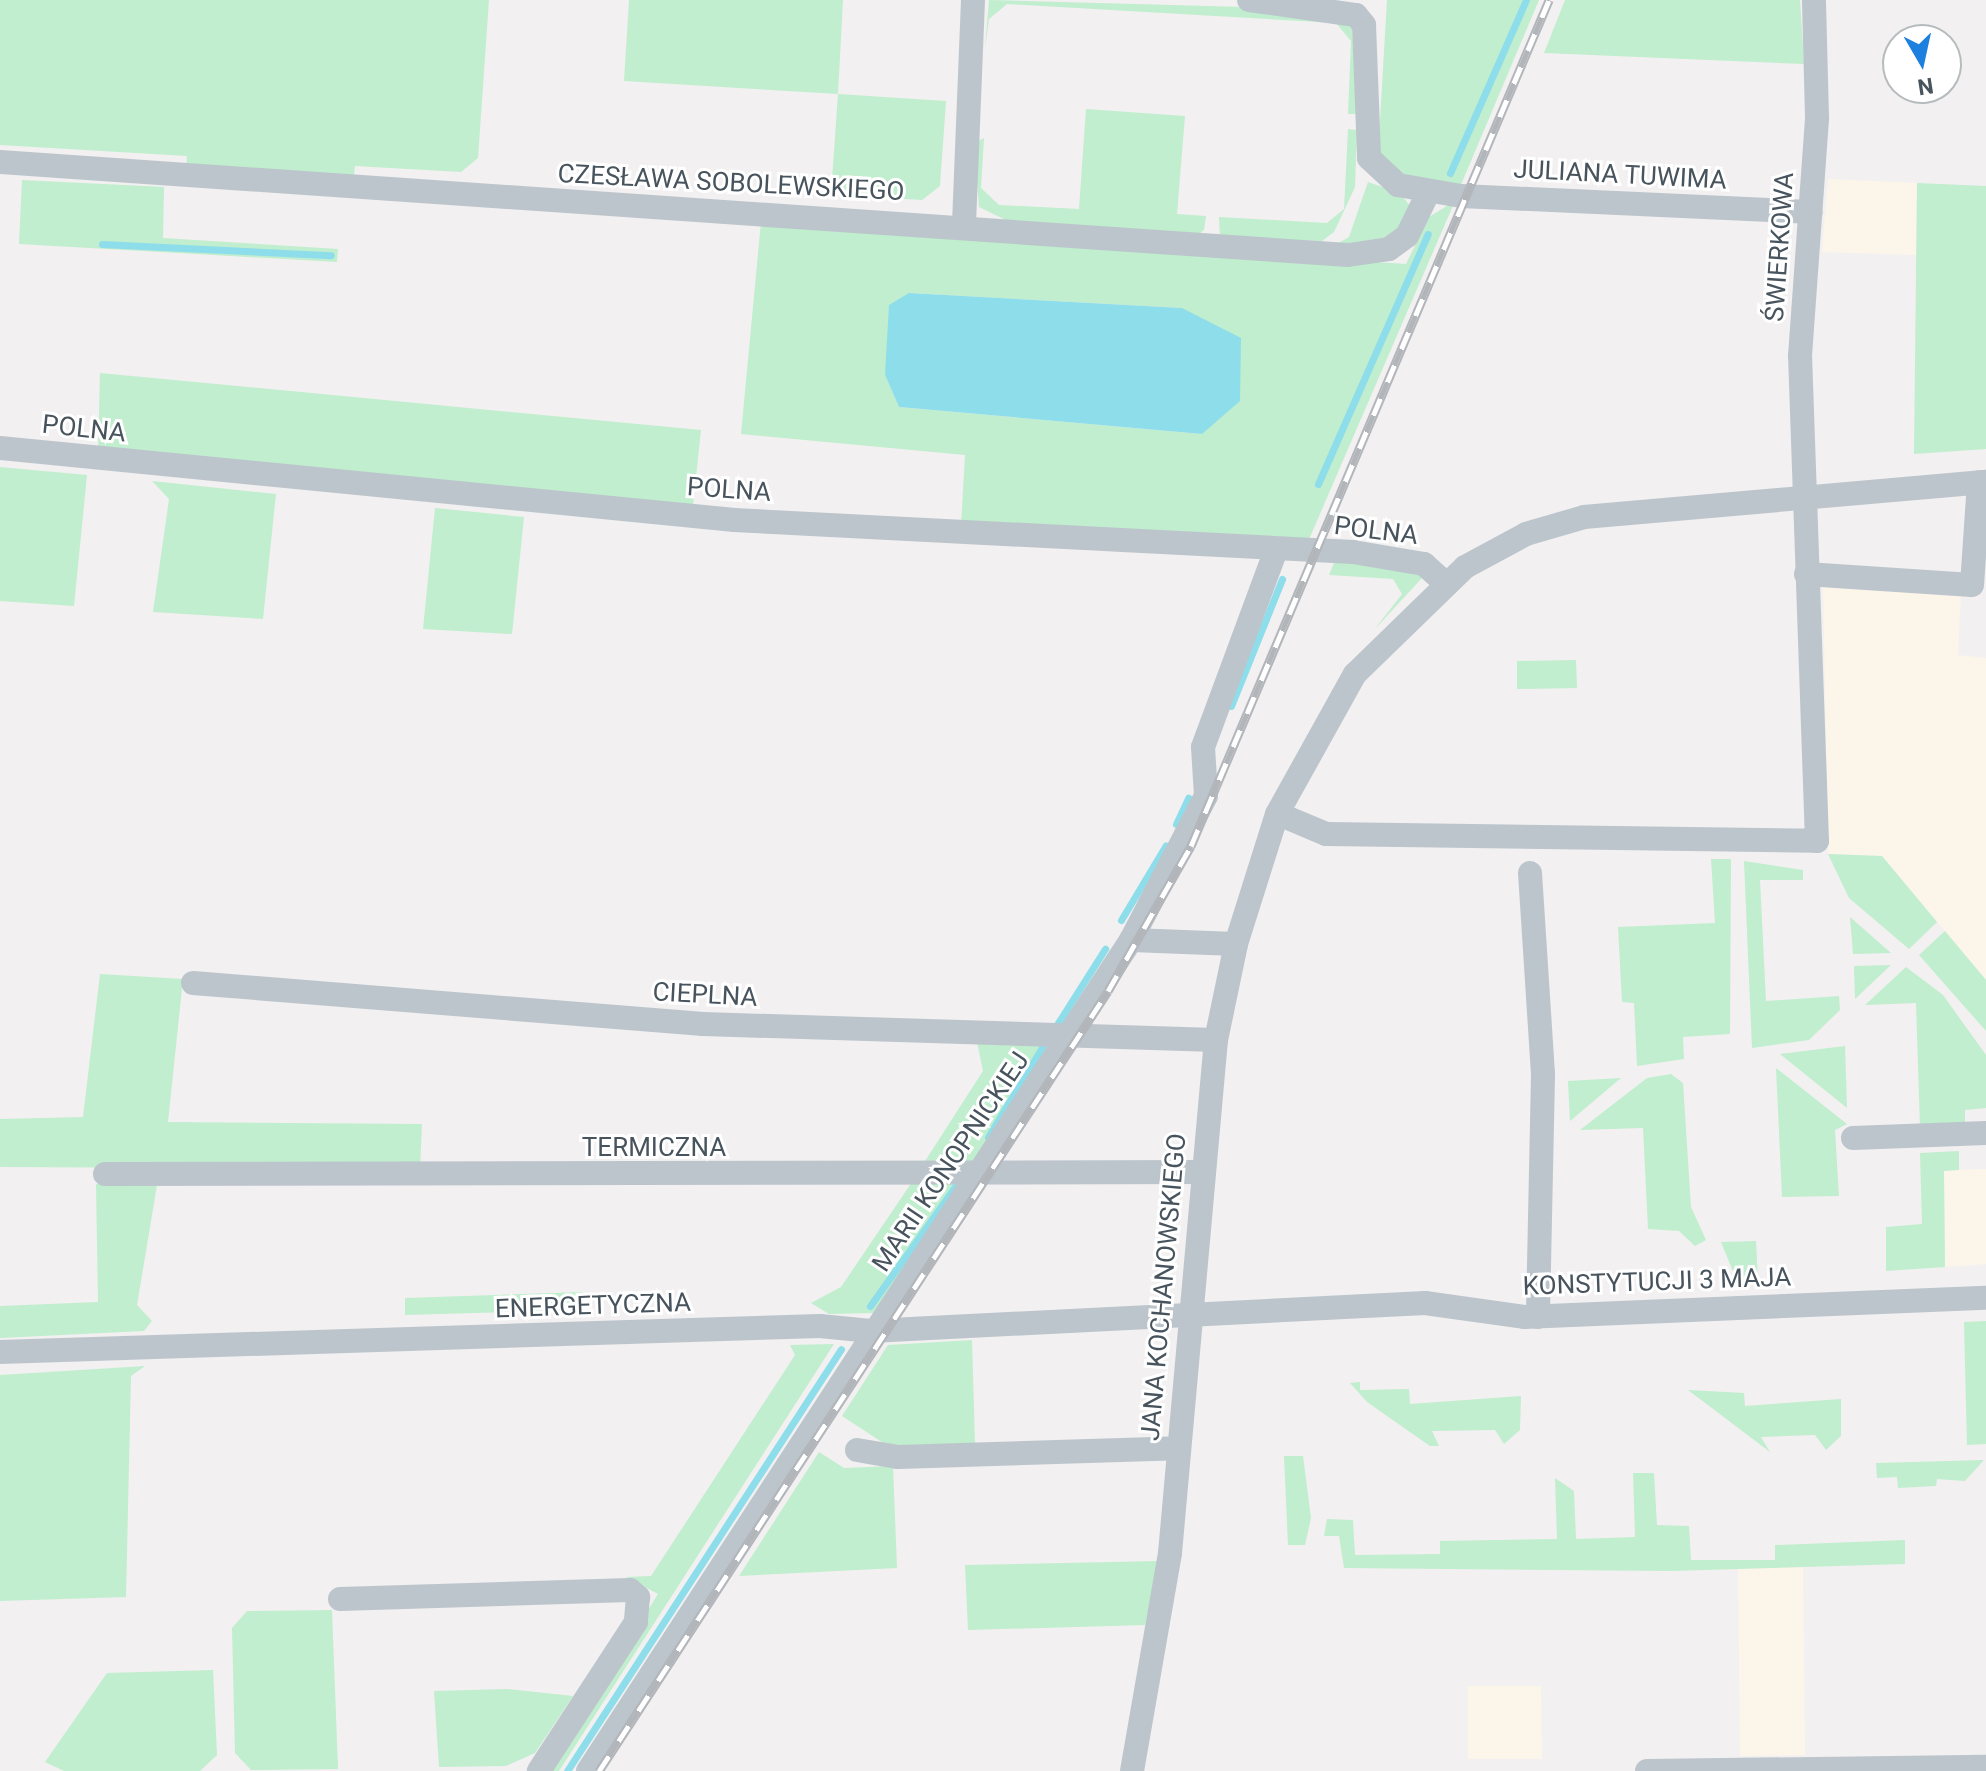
<!DOCTYPE html>
<html>
<head>
<meta charset="utf-8">
<style>
	body { margin:0 }
	#map { position:relative; width:1986px; height:1771px; overflow:hidden; background:#f2f0f0; font-family:Roboto,sans-serif }
	div>[style] { position:absolute }
	.commercial>* { inset:0; background:#fcf5ea }
	.green>* { inset:0; background:#c0eece }
	.water>* { inset:0; background:#8eddea }
	.stream>* { height:7px; margin:-3.5px; padding:0 3.5px; transform-origin:3.5px; border-radius:3.5px; background:#8eddea }
	.minor>* { height:24px; margin:-12px; padding:0 12px; transform-origin:12px; border-radius:12px; background:#bcc5cc }
	.rail>* { height:9px; margin-top:-4.5px; transform-origin:0; background:repeating-linear-gradient(90deg,#fff 0 18px,#b2b6ba 0 36px); box-sizing:border-box; border-block:2px solid #b2b6ba }
	span { translate:-50% -50%; white-space:nowrap; text-align:center; line-height:1.15; -webkit-text-stroke:6px #fff; paint-order:stroke }
	.street-label { font-size:26px; color:#48545d }
	.north { position:absolute; left:1882px; top:24px; width:80px; height:80px; box-sizing:border-box; background:#fff; border:2px solid #b6bbbe; border-radius:50%; rotate:171deg; font-size:22px; font-weight:700; line-height:32px; text-align:center; color:#48545d }
	.north::after { content:''; display:block; margin:auto; width:28px; height:36px; background:#1e80de; clip-path:polygon(50% 0,100% 100%,50% 72%,0 100%) }
</style>
</head>
<body>
<div id="map">
	<div class="commercial">
		<i style="clip-path:polygon(1828px 179px,1917px 183px,1916px 255px,1822px 252px)"></i>
		<i style="clip-path:polygon(1823px 583px,1961px 593px,1958px 655px,1986px 658px,1986px 980px,1882px 856px,1828px 854px)"></i>
		<i style="clip-path:polygon(1986px 1169px,1986px 1264px,1945px 1267px,1944px 1170px)"></i>
		<i style="clip-path:polygon(1803px 1567px,1805px 1755px,1740px 1756px,1738px 1568px)"></i>
		<i style="clip-path:polygon(1468px 1686px,1541px 1686px,1542px 1759px,1468px 1759px)"></i>
	</div>
	<div class="green">
		<i style="clip-path:polygon(0 0,489px 0,478px 158px,461px 172px,355px 166px,353px 183px,186px 170px,187px 156px,0 145px)"></i>
		<i style="clip-path:polygon(629px 0,843px 0,838px 94px,946px 101px,940px 186px,922px 200px,831px 194px,838px 94px,624px 81px)"></i>
		<i style="clip-path:polygon(989px 0,1319px 9px,1352px 28px,1358px 114px,1348px 114px,1351px 41px,1336px 23px,1007px 4px,989px 19px,985px 49px)"></i>
		<i style="clip-path:polygon(1387px 0,1539px 0,1460px 187px,1392px 174px,1378px 155px)"></i>
		<i style="clip-path:polygon(1565px 0,1800px 0,1804px 64px,1544px 53px)"></i>
		<i style="clip-path:polygon(1086px 109px,1185px 116px,1177px 214px,1206px 216px,1204px 230px,1195px 237px,1012px 223px,979px 207px,974px 143px,984px 138px,981px 188px,999px 205px,1079px 209px)"></i>
		<i style="clip-path:polygon(1348px 129px,1357px 130px,1355px 187px,1334px 232px,1322px 241px,1220px 239px,1219px 217px,1327px 223px,1344px 209px)"></i>
		<i style="clip-path:polygon(22px 180px,164px 187px,163px 238px,338px 249px,337px 262px,19px 244px)"></i>
		<i style="clip-path:polygon(1368px 182px,1400px 193px,1413px 210px,1396px 236px,1335px 245px,1349px 237px)"></i>
		<i style="clip-path:polygon(1917px 183px,1986px 186px,1986px 449px,1914px 454px)"></i>
		<i style="clip-path:polygon(evenodd,1455px 201px,1307px 544px,961px 526px,965px 455px,741px 434px,761px 222px,1406px 264px,1429px 217px,1455px 201px,909px 293px,1182px 308px,1202px 434px,899px 407px,885px 375px,909px 293px)"></i>
		<i style="clip-path:polygon(100px 373px,701px 430px,693px 505px,98px 450px)"></i>
		<i style="clip-path:polygon(0 467px,87px 475px,74px 606px,0 601px)"></i>
		<i style="clip-path:polygon(152px 481px,276px 494px,263px 619px,153px 612px,169px 499px)"></i>
		<i style="clip-path:polygon(435px 508px,524px 517px,512px 634px,423px 629px)"></i>
		<i style="clip-path:polygon(1336px 558px,1417px 572px,1422px 578px,1374px 630px,1402px 594px,1393px 579px,1329px 575px)"></i>
		<i style="clip-path:polygon(1576px 660px,1577px 688px,1517px 689px,1517px 661px)"></i>
		<i style="clip-path:polygon(1828px 854px,1882px 856px,1937px 922px,1909px 949px,1849px 898px)"></i>
		<i style="clip-path:polygon(1711px 859px,1731px 859px,1730px 1034px,1683px 1037px,1684px 1059px,1637px 1066px,1634px 1003px,1622px 1002px,1618px 927px,1715px 923px)"></i>
		<i style="clip-path:polygon(1744px 861px,1803px 870px,1803px 880px,1760px 880px,1766px 1001px,1839px 996px,1840px 1010px,1809px 1040px,1752px 1048px)"></i>
		<i style="clip-path:polygon(1850px 917px,1891px 953px,1853px 954px)"></i>
		<i style="clip-path:polygon(1945px 931px,1986px 980px,1986px 1031px,1919px 955px)"></i>
		<i style="clip-path:polygon(1891px 965px,1855px 999px,1854px 966px)"></i>
		<i style="clip-path:polygon(1906px 967px,1943px 995px,1986px 1055px,1986px 1108px,1965px 1110px,1965px 1125px,1920px 1127px,1916px 1003px,1865px 1005px)"></i>
		<i style="clip-path:polygon(100px 974px,183px 979px,168px 1122px,422px 1124px,420px 1169px,0 1167px,0 1119px,83px 1117px)"></i>
		<i style="clip-path:polygon(977px 1042px,1053px 1044px,978px 1169px,918px 1172px,983px 1071px)"></i>
		<i style="clip-path:polygon(1845px 1046px,1847px 1108px,1780px 1054px)"></i>
		<i style="clip-path:polygon(1776px 1068px,1847px 1124px,1835px 1130px,1839px 1196px,1782px 1197px)"></i>
		<i style="clip-path:polygon(1671px 1074px,1683px 1083px,1691px 1207px,1706px 1240px,1695px 1246px,1679px 1231px,1648px 1229px,1643px 1128px,1580px 1130px,1647px 1078px)"></i>
		<i style="clip-path:polygon(1621px 1078px,1570px 1121px,1568px 1081px)"></i>
		<i style="clip-path:polygon(1959px 1151px,1959px 1170px,1944px 1171px,1945px 1267px,1886px 1271px,1886px 1227px,1922px 1224px,1920px 1153px)"></i>
		<i style="clip-path:polygon(969px 1181px,875px 1313px,829px 1314px,811px 1303px,841px 1287px,912px 1182px)"></i>
		<i style="clip-path:polygon(96px 1184px,157px 1185px,137px 1305px,152px 1321px,144px 1331px,0 1338px,0 1306px,98px 1302px)"></i>
		<i style="clip-path:polygon(1756px 1241px,1758px 1280px,1737px 1281px,1721px 1242px)"></i>
		<i style="clip-path:polygon(583px 1292px,583px 1310px,405px 1315px,405px 1298px)"></i>
		<i style="clip-path:polygon(1986px 1321px,1986px 1444px,1967px 1445px,1964px 1322px)"></i>
		<i style="clip-path:polygon(972px 1340px,975px 1444px,891px 1448px,842px 1416px,888px 1345px)"></i>
		<i style="clip-path:polygon(834px 1344px,559px 1771px,548px 1771px,658px 1594px,626px 1577px,651px 1576px,795px 1355px,790px 1345px)"></i>
		<i style="clip-path:polygon(145px 1366px,131px 1376px,126px 1597px,0 1601px,0 1375px)"></i>
		<i style="clip-path:polygon(1360px 1382px,1360px 1390px,1409px 1389px,1410px 1404px,1521px 1396px,1520px 1430px,1504px 1444px,1495px 1430px,1432px 1431px,1439px 1446px,1430px 1446px,1367px 1402px,1350px 1383px)"></i>
		<i style="clip-path:polygon(1688px 1390px,1744px 1393px,1745px 1406px,1841px 1399px,1841px 1436px,1826px 1450px,1815px 1435px,1761px 1437px,1770px 1452px)"></i>
		<i style="clip-path:polygon(819px 1452px,844px 1468px,893px 1466px,897px 1568px,739px 1576px)"></i>
		<i style="clip-path:polygon(1284px 1456px,1303px 1456px,1311px 1518px,1305px 1545px,1288px 1545px)"></i>
		<i style="clip-path:polygon(1984px 1460px,1965px 1481px,1937px 1479px,1936px 1486px,1898px 1488px,1897px 1477px,1877px 1478px,1876px 1463px)"></i>
		<i style="clip-path:polygon(1633px 1473px,1654px 1473px,1657px 1525px,1689px 1526px,1691px 1560px,1775px 1560px,1775px 1545px,1905px 1540px,1905px 1564px,1671px 1571px,1344px 1568px,1339px 1536px,1324px 1536px,1327px 1519px,1353px 1520px,1355px 1555px,1440px 1554px,1440px 1541px,1557px 1539px,1555px 1478px,1574px 1491px,1576px 1539px,1635px 1537px)"></i>
		<i style="clip-path:polygon(1159px 1561px,1145px 1625px,968px 1630px,965px 1565px)"></i>
		<i style="clip-path:polygon(332px 1610px,338px 1769px,251px 1770px,235px 1753px,232px 1628px,247px 1611px)"></i>
		<i style="clip-path:polygon(213px 1670px,217px 1755px,200px 1771px,64px 1771px,45px 1762px,107px 1673px)"></i>
		<i style="clip-path:polygon(507px 1689px,573px 1696px,535px 1753px,506px 1766px,439px 1767px,434px 1691px)"></i>
	</div>
	<div class="water">
		<i style="clip-path:polygon(909px 293px,1182px 308px,1241px 338px,1240px 401px,1202px 434px,899px 407px,885px 375px,889px 305px)"></i>
	</div>
	<div class="stream">
		<i style="left:1450px;top:173px;width:189px;rotate:-66.3deg"></i>
		<i style="left:102px;top:244px;width:229px;rotate:2.8deg"></i>
		<i style="left:1318px;top:484px;width:273px;rotate:-66.3deg"></i>
		<i style="left:1231px;top:706px;width:137px;rotate:-68.1deg"></i>
		<i style="left:1176px;top:824px;width:29px;rotate:-65deg"></i>
		<i style="left:1121px;top:920px;width:87px;rotate:-59deg"></i>
		<i style="left:1058px;top:1023px;width:88px;rotate:-57.6deg"></i>
		<i style="left:988px;top:1137px;width:106px;rotate:-58.9deg"></i>
		<i style="left:870px;top:1306px;width:146px;rotate:-54.5deg"></i>
		<i style="left:567px;top:1771px;width:503px;rotate:-57deg"></i>
	</div>
	<div class="minor">
		<i style="left:1249px;top:0;width:108px;rotate:8deg"></i>
		<i style="left:1356px;top:15px;width:13px;rotate:51deg"></i>
		<i style="left:1364px;top:25px;width:133px;rotate:87.8deg"></i>
		<i style="left:1369px;top:158px;width:40px;rotate:43deg"></i>
		<i style="left:1398px;top:185px;width:64px;rotate:9.9deg"></i>
		<i style="left:1461px;top:196px;width:350px;rotate:2.6deg"></i>
		<i style="left:0;top:162px;width:1351px;rotate:3.95deg"></i>
		<i style="left:1348px;top:255px;width:41px;rotate:-8.3deg"></i>
		<i style="left:1389px;top:249px;width:22px;rotate:-36deg"></i>
		<i style="left:1407px;top:236px;width:48px;rotate:-64deg"></i>
		<i style="left:964px;top:224px;width:224px;rotate:-87.7deg"></i>
		<i style="left:0;top:448px;width:738px;rotate:5.6deg"></i>
		<i style="left:734px;top:520px;width:620px;rotate:2.96deg"></i>
		<i style="left:1353px;top:552px;width:72px;rotate:9.6deg"></i>
		<i style="left:1424px;top:564px;width:30px;rotate:42deg"></i>
		<i style="left:1806px;top:574px;width:166px;rotate:3.8deg"></i>
		<i style="left:1972px;top:585px;width:103px;rotate:-86.1deg"></i>
		<i style="left:1288px;top:818px;width:41px;rotate:22.8deg"></i>
		<i style="left:1326px;top:834px;width:491px;rotate:0.8deg"></i>
		<i style="left:1817px;top:841px;width:485px;rotate:-92deg"></i>
		<i style="left:1800px;top:356px;width:240px;rotate:-85.9deg"></i>
		<i style="left:1817px;top:117px;width:117px;rotate:-91.5deg"></i>
		<i style="left:1530px;top:873px;width:202px;rotate:86.3deg"></i>
		<i style="left:1543px;top:1075px;width:242px;rotate:91.2deg"></i>
		<i style="left:1131px;top:940px;width:105px;rotate:2.2deg"></i>
		<i style="left:193px;top:983px;width:512px;rotate:4.6deg"></i>
		<i style="left:703px;top:1024px;width:513px;rotate:1.79deg"></i>
		<i style="left:1853px;top:1138px;width:133px;rotate:-2.2deg"></i>
		<i style="left:105px;top:1174px;width:1098px;rotate:-0.1deg"></i>
		<i style="left:0;top:1352px;width:820px;rotate:-1.82deg"></i>
		<i style="left:820px;top:1326px;width:51px;rotate:5.6deg"></i>
		<i style="left:871px;top:1331px;width:555px;rotate:-2.89deg"></i>
		<i style="left:1425px;top:1303px;width:100px;rotate:8deg"></i>
		<i style="left:1524px;top:1317px;width:462px;rotate:-2.4deg"></i>
		<i style="left:857px;top:1450px;width:42px;rotate:9.7deg"></i>
		<i style="left:898px;top:1457px;width:280px;rotate:-1.8deg"></i>
		<i style="left:340px;top:1599px;width:290px;rotate:-1.8deg"></i>
		<i style="left:630px;top:1590px;width:11px;rotate:41deg"></i>
		<i style="left:638px;top:1597px;width:25px;rotate:95deg"></i>
		<i style="left:636px;top:1622px;width:178px;rotate:123.1deg"></i>
		<i style="left:588px;top:1771px;width:993px;rotate:-56.84deg"></i>
		<i style="left:1131px;top:940px;width:162px;rotate:-62.5deg"></i>
		<i style="left:1206px;top:796px;width:49px;rotate:-93.5deg"></i>
		<i style="left:1203px;top:747px;width:210px;rotate:-69.7deg"></i>
		<i style="left:1132px;top:1771px;width:221px;rotate:-80.1deg"></i>
		<i style="left:1170px;top:1553px;width:515px;rotate:-84.88deg"></i>
		<i style="left:1216px;top:1040px;width:98px;rotate:-78.2deg"></i>
		<i style="left:1236px;top:944px;width:136px;rotate:-72.5deg"></i>
		<i style="left:1277px;top:814px;width:160px;rotate:-60.9deg"></i>
		<i style="left:1355px;top:674px;width:153px;rotate:-44.2deg"></i>
		<i style="left:1465px;top:567px;width:69px;rotate:-28.4deg"></i>
		<i style="left:1526px;top:534px;width:60px;rotate:-16.3deg"></i>
		<i style="left:1584px;top:517px;width:404px;rotate:-5deg"></i>
		<i style="left:1647px;top:1771px;width:339px;rotate:-0.7deg"></i>
	</div>
	<div class="rail">
		<i style="left:599px;top:1771px;width:931px;rotate:-56.87deg"></i>
		<i style="left:1108px;top:991px;width:167px;rotate:-60.2deg"></i>
		<i style="left:1191px;top:846px;width:919px;rotate:-67.06deg"></i>
	</div>
	<div class="street-label">
		<span style="left:1620px;top:175px;rotate:3deg">JULIANA TUWIMA</span>
		<span style="left:731px;top:183px;rotate:3deg">CZESŁAWA SOBOLEWSKIEGO</span>
		<span style="left:1780px;top:247px;rotate:-86deg">ŚWIERKOWA</span>
		<span style="left:84px;top:429px;rotate:6deg">POLNA</span>
		<span style="left:729px;top:490px;rotate:4deg">POLNA</span>
		<span style="left:1376px;top:531px;rotate:7deg">POLNA</span>
		<span style="left:705px;top:995px;rotate:3deg">CIEPLNA</span>
		<span style="left:654px;top:1148px">TERMICZNA</span>
		<span style="left:951px;top:1162px;rotate:-56deg">MARII KONOPNICKIEJ</span>
		<span style="left:1657px;top:1282px;rotate:-2deg">KONSTYTUCJI 3 MAJA</span>
		<span style="left:1164px;top:1287px;rotate:-85deg">JANA KOCHANOWSKIEGO</span>
		<span style="left:593px;top:1306px;rotate:-2deg">ENERGETYCZNA</span>
	</div>
	<div class="north">N</div>
</div>
</body>
</html>
